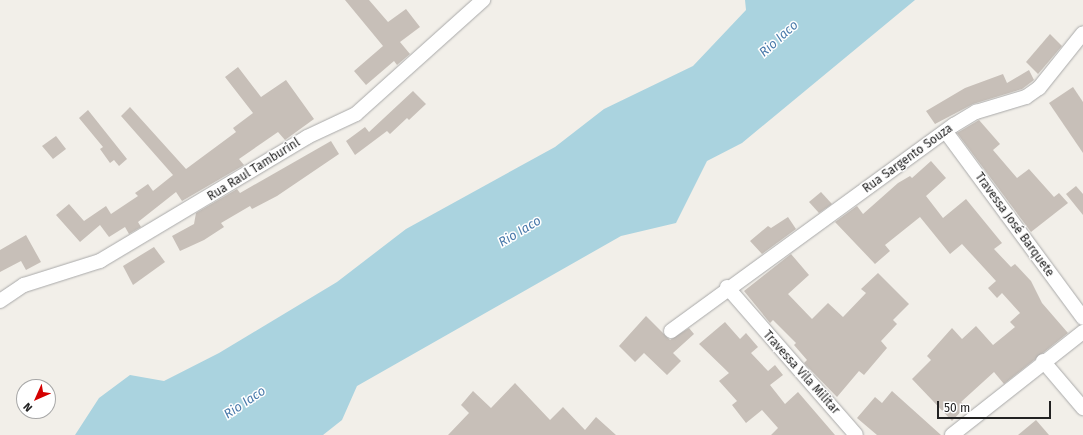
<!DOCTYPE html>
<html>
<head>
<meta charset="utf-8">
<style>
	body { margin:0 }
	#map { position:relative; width:1083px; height:435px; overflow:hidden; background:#f2efe9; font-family:"Fira Sans",sans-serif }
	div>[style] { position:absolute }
	.water>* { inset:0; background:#aad3df }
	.building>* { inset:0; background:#c7bfb8 }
	.roads { filter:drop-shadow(0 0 1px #a9a9a9) drop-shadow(0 0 1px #a9a9a9) }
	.minor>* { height:14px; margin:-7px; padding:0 7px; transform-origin:7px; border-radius:7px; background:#fff }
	span { translate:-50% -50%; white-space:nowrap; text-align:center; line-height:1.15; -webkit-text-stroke:3px #fff; paint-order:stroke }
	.street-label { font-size:12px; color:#222 }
	.water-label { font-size:13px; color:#4a7aab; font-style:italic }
	.north { position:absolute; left:16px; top:379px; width:40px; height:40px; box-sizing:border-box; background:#fff; border:1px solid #a7a7a7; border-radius:50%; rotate:225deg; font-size:11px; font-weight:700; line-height:16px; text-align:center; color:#222 }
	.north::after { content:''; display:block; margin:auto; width:14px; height:18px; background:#d40000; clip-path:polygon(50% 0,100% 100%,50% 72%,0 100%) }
	.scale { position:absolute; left:937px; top:401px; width:114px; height:18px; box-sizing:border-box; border:2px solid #222; border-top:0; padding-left:5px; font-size:12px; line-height:14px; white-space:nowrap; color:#222; -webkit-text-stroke:3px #fff; paint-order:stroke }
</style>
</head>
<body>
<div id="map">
	<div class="water">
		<i style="clip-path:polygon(745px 0,915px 0,742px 143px,707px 161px,676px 223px,621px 236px,357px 386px,342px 420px,323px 435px,75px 435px,99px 398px,130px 375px,164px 381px,219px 353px,337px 282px,406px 229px,555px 147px,604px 109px,693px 66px,746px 10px)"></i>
	</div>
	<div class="building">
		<i style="clip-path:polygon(345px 0,369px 0,388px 22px,406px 9px,420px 27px,400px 42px,410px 54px,397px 65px,394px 61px,366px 85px,354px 71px,383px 46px)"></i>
		<i style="clip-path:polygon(1050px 34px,1062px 46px,1038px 74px,1026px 62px)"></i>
		<i style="clip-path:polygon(238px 67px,261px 97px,286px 80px,314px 119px,285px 140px,278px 132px,239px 159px,244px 165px,182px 201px,176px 192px,138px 222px,141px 227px,129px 234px,125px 227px,109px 237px,100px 225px,80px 242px,56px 215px,69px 204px,84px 221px,106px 206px,111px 214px,138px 196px,135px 193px,148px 184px,153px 191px,173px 175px,121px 116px,130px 107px,186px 169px,236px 132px,233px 128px,253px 113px,225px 77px)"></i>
		<i style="clip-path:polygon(1029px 70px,1034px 80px,1022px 89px,973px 104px,935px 124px,926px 111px,965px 88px,1003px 74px,1007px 83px)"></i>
		<i style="clip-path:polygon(1073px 87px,1083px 102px,1083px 153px,1049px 103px)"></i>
		<i style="clip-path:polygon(413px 91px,426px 104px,409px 120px,407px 118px,390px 134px,387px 131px,355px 155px,346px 141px,365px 127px,369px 132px)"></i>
		<i style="clip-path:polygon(88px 110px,127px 159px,119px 166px,114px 160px,110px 163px,100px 149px,103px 147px,79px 118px)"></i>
		<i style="clip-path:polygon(979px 120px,1000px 144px,993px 150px,1017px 178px,1029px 169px,1054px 197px,1059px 193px,1068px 203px,1031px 232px,957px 133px)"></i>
		<i style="clip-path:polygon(56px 136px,66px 149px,53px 159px,42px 146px)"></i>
		<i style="clip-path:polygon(331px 141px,339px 154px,277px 196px,252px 209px,250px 206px,221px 223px,224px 227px,204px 240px,180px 251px,172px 236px,194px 224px,196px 213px,237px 189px,240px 193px)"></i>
		<i style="clip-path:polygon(931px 161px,946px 178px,926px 196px,943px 218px,966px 199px,1002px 243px,994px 249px,1011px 267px,1015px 264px,1031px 281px,1042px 303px,1068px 333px,1004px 384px,994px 372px,961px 402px,966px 406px,952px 421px,912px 379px,931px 360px,927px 356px,952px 328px,962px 339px,976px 326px,993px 345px,1015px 327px,1010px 322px,1020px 313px,1002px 293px,997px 298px,988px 288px,996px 281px,962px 244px,950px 254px,920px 217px,885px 245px,890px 251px,875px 264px,835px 222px,857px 206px,863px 214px,898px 183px,910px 176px,912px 178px)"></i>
		<i style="clip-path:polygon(1076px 186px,1083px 194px,1083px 215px,1066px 194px)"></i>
		<i style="clip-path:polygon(821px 192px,832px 204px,819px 213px,809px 202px)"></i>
		<i style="clip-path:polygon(788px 217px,796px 229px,762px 254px,750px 241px,768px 226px,771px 228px)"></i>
		<i style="clip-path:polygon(26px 235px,41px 262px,26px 270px,21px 261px,0 272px,0 250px)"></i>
		<i style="clip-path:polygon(154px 247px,165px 262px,133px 285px,123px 266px)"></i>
		<i style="clip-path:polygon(791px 254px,809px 275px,788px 294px,812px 319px,828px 303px,843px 317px,866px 293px,861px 289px,878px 273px,909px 304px,893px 320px,897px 324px,881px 341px,887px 348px,864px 375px,859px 371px,837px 397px,804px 363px,807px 360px,794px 345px,796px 343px,773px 320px,770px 323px,744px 291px)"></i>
		<i style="clip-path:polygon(646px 316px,670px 340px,689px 328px,694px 334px,673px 353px,681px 361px,667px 375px,644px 353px,635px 362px,619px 346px)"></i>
		<i style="clip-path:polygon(725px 322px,740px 339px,746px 333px,758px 347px,751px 353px,768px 371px,775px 365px,783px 375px,770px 385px,785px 404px,798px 392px,835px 435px,771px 435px,778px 428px,762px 410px,746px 423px,732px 405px,737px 401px,719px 381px,729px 373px,699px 344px)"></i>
		<i style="clip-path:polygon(515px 383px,550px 420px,563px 407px,585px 430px,596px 417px,616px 435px,448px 435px,469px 413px,461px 405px,473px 391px,491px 408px)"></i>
		<i style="clip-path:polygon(892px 391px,941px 435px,877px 435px,857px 418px,875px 397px,882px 403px)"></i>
		<i style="clip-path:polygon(1036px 420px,1049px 435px,1018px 435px)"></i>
	</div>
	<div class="roads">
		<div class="minor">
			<i style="left:946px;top:132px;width:231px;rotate:53.6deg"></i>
			<i style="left:727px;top:287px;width:196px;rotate:48.9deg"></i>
			<i style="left:0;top:301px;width:29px;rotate:-34deg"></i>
			<i style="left:24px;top:285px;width:80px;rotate:-17.5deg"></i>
			<i style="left:100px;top:261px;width:241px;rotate:-30.9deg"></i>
			<i style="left:307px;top:137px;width:54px;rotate:-25.1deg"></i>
			<i style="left:356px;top:114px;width:171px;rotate:-41.9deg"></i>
			<i style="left:671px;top:331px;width:350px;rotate:-36.1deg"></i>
			<i style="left:954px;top:125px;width:26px;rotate:-31deg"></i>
			<i style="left:976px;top:112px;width:52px;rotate:-16.7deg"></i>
			<i style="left:1026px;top:97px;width:16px;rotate:-35deg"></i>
			<i style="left:1039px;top:88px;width:70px;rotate:-51.3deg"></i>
			<i style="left:1043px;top:361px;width:62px;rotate:49.6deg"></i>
			<i style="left:952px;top:435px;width:167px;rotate:-38.2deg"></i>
		</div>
	</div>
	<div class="street-label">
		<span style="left:908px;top:159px;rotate:-36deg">Rua Sargento Souza</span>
		<span style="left:254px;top:170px;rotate:-32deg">Rua Raul Tamburinl</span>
		<span style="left:1014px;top:225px;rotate:54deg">Travessa José Barquete</span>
		<span style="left:801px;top:373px;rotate:48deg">Travessa Vila Militar</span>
	</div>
	<div class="water-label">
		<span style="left:779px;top:39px;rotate:-42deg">Rio Iaco</span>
		<span style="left:520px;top:232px;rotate:-31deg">Rio Iaco</span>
		<span style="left:245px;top:403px;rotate:-34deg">Rio Iaco</span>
	</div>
	<div class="north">N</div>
	<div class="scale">50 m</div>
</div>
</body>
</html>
